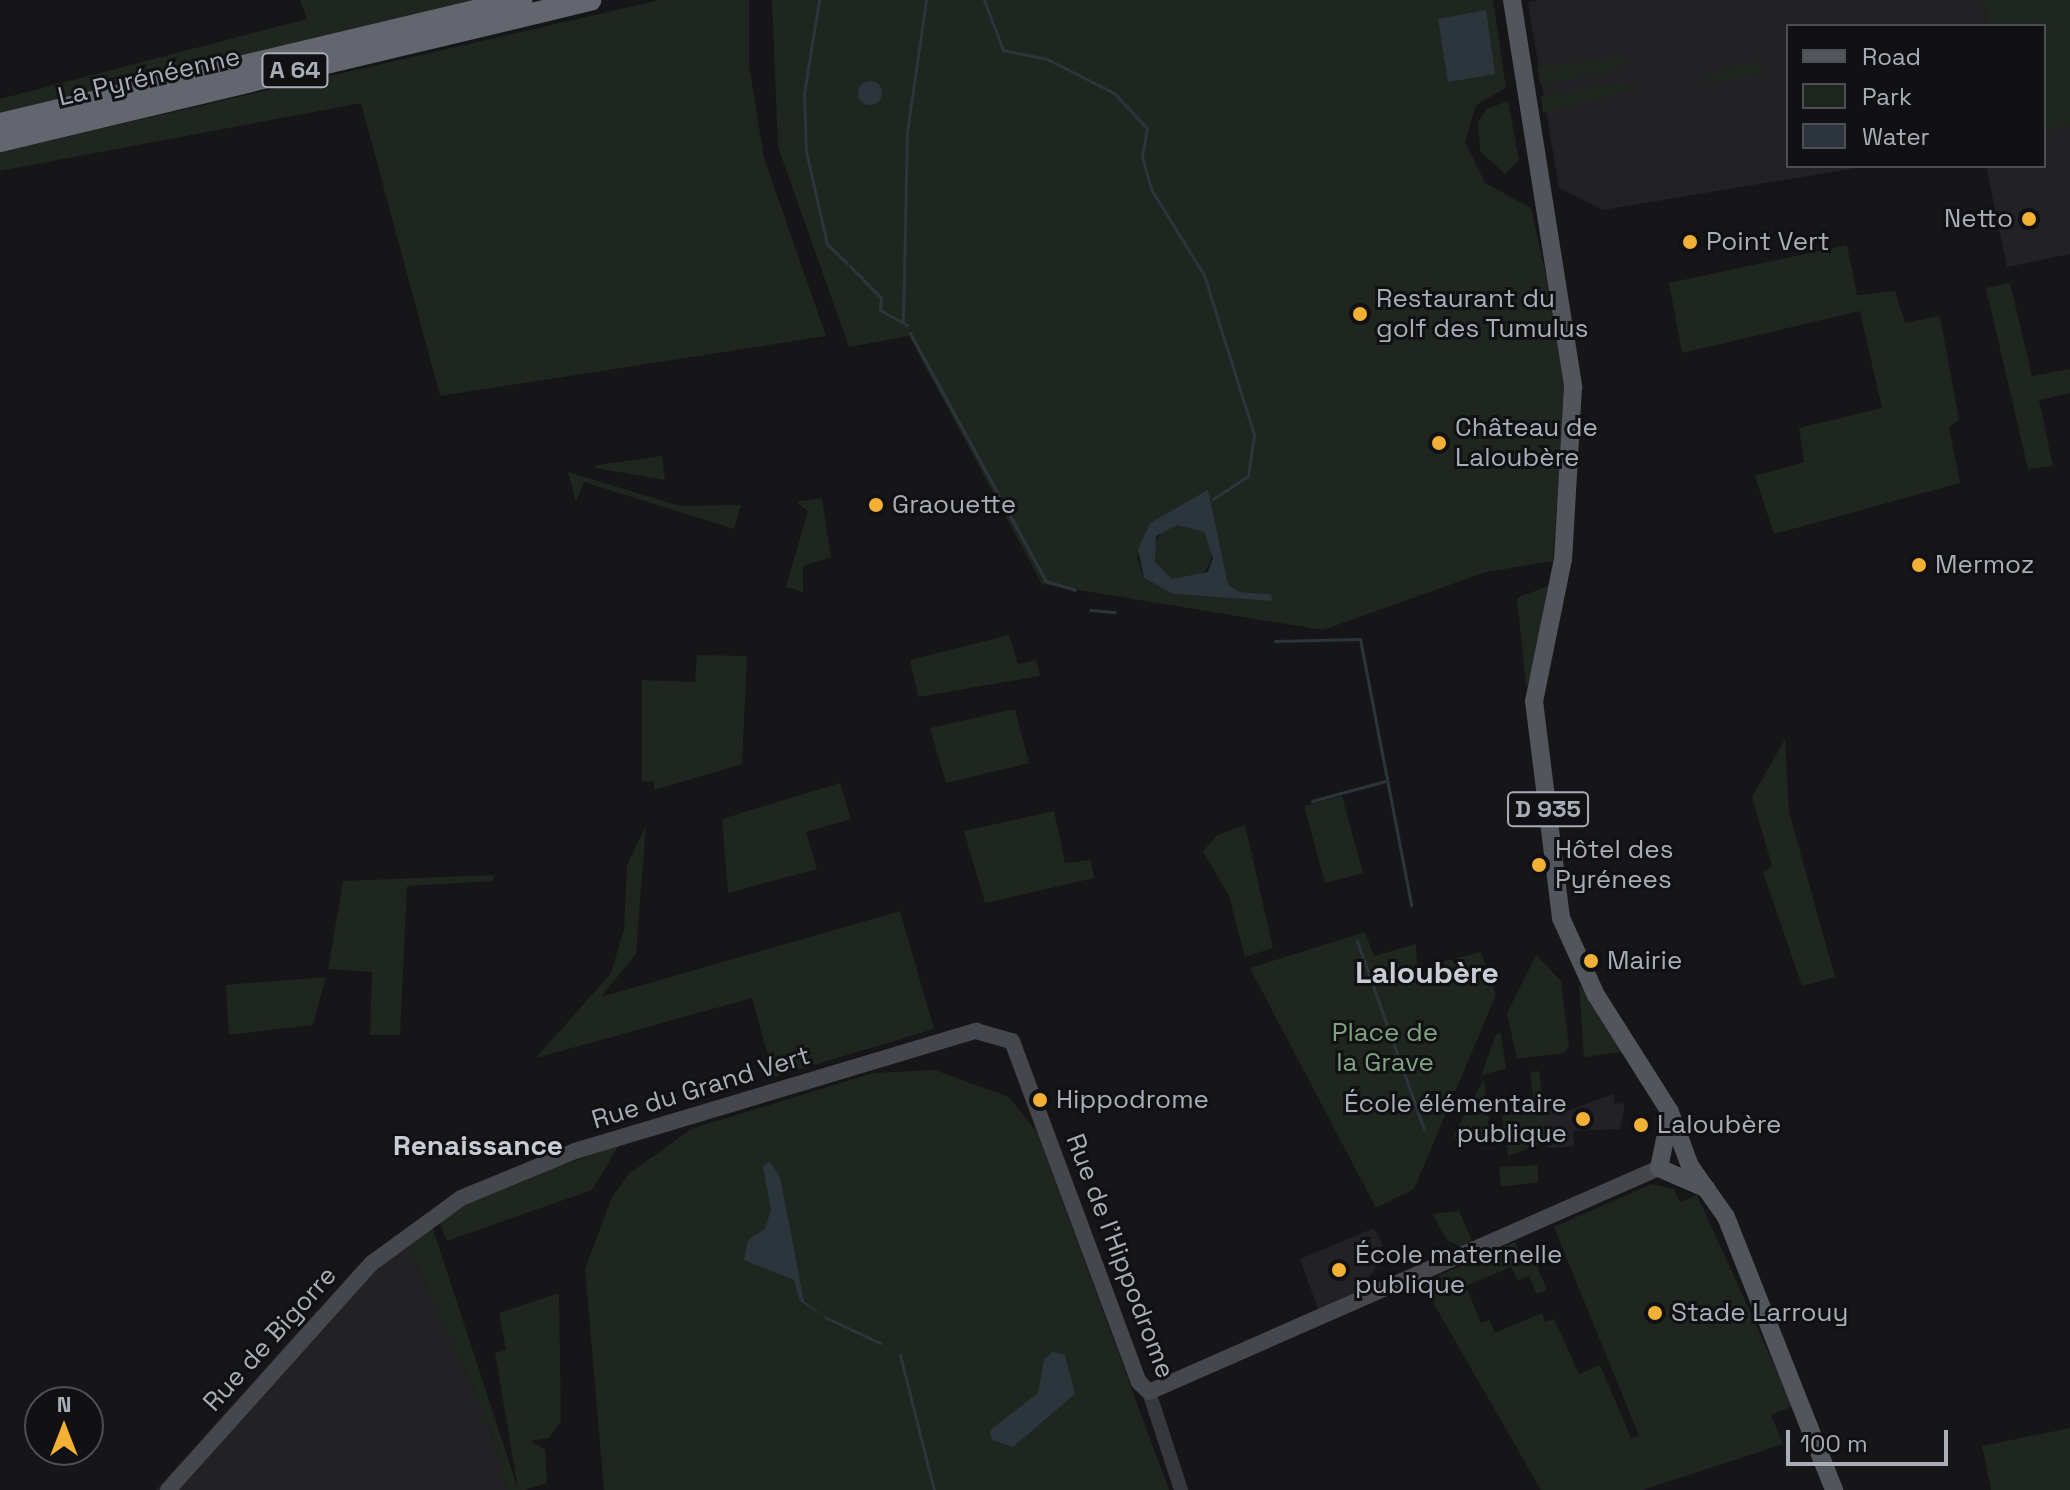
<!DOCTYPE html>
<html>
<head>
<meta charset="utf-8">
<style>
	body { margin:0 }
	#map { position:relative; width:2070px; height:1490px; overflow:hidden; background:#161618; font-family:"Space Grotesk",sans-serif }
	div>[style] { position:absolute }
	.built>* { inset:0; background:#222225 }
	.green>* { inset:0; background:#1e261f }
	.round { border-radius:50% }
	.water>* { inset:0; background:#2c353c }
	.stream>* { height:3px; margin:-1.5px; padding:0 1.5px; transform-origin:1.5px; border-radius:1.5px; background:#2c353c }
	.tertiary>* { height:14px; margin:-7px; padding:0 7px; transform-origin:7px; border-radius:7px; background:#37383d }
	.secondary>* { height:16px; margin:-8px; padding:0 8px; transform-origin:8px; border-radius:8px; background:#45474d }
	.primary>* { height:18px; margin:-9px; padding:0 9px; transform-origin:9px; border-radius:9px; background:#53555c }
	.motorway>* { height:22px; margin:-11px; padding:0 11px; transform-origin:11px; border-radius:11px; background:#63666e }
	.dots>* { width:22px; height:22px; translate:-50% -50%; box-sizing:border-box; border:4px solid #111113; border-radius:50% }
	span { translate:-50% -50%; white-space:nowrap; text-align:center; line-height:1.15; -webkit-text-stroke:6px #111113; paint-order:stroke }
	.shield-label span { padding:2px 6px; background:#111113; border:2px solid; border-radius:6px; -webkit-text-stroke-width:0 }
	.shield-label { font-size:24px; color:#a8adb8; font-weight:700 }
	.street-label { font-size:26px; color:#a8adb8 }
	.poi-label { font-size:26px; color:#a8adb8 }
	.right { translate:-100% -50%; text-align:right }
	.left { translate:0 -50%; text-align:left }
	.park-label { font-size:26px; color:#7fa381 }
	.neighbourhood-label { font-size:28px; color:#c9ccd4; font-weight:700 }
	.quarter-label { font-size:30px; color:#c9ccd4; font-weight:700 }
	.legend { position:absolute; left:1786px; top:24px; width:260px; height:144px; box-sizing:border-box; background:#111113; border:2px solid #4d4f55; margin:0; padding:10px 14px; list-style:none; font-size:24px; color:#a8adb8 }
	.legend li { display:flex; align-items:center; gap:16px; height:40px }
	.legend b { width:40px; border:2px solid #4d4f55 }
	.north { position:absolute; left:24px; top:1386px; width:80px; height:80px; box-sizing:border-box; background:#111113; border:2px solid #4d4f55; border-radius:50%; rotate:0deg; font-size:22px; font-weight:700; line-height:32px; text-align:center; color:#a8adb8 }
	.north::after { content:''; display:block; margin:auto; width:28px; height:36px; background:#f2b134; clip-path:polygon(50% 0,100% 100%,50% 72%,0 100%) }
	.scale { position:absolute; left:1786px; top:1430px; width:162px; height:36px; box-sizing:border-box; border:4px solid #a8adb8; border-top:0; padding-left:10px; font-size:24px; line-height:28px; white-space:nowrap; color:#a8adb8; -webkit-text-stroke:6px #111113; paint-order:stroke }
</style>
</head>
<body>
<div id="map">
	<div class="built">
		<i style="clip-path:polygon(1537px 0,1983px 0,1988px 26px,1788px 26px,1788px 166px,1868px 166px,1603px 210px,1559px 188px,1528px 3px)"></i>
		<i style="clip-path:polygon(2070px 125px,2070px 254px,2007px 267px,1986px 166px,2044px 166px,2044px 131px)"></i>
		<i style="clip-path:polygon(1556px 1094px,1567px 1111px,1613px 1094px,1615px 1104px,1625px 1103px,1620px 1129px,1573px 1131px,1574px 1146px,1548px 1148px,1544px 1111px,1552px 1110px)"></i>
		<i style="clip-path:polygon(1374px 1228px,1382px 1244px,1378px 1265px,1356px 1294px,1320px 1314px,1300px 1259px)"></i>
		<i style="clip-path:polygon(406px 1242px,487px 1417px,508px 1490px,156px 1490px,317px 1310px,323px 1319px)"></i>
	</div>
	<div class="green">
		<i style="clip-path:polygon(300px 0,481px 0,0 114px,0 99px,307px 19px)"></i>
		<i style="clip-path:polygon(660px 0,749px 0,749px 65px,764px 158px,826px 336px,440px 396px,361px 103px,0 171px,0 152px)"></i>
		<i style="clip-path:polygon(evenodd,772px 0,1493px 0,1506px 88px,1476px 105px,1465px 142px,1485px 183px,1531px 208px,1551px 298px,1565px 394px,1553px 561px,1486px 572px,1323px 630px,1042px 584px,909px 336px,849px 347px,778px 147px,772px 0,1208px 491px,1228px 584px,1239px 592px,1271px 594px,1273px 601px,1173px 594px,1144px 578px,1137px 557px,1150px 523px,1208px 491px)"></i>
		<i style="clip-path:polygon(1983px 0,2070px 0,2070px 125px,2044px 131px,2044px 26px,1988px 26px)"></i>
		<i style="clip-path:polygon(1628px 56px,1616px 70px,1540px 84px,1537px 67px)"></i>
		<i style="clip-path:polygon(1760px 63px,1763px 75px,1695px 83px,1734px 67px)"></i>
		<i style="clip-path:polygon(1627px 82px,1637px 88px,1543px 113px,1541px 96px)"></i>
		<i style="clip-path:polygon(1508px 101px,1519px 160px,1505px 174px,1480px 151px,1478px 123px,1486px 109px)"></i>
		<i style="clip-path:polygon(1847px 245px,1857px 295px,1895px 291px,1905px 323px,1940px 316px,1959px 419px,1949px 428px,1960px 483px,1774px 534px,1755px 476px,1804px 462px,1799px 428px,1882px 408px,1860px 311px,1682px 353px,1669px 283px)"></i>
		<i style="clip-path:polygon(2010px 283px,2032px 376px,2070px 369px,2070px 393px,2039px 400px,2053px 466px,2028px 469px,1986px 288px)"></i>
		<i style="clip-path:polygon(662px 456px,665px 480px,595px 468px,596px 465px)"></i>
		<i style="clip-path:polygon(568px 472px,680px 506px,741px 505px,734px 529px,584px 482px,576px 502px)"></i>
		<i style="clip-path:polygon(822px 498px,831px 557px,803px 566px,803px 592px,786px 587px,808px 511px,796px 502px)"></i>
		<i class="round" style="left:1154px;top:523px;width:58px;height:58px"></i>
		<i style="clip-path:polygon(1550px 585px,1530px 678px,1526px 687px,1517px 598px)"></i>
		<i style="clip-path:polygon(1009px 635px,1018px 664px,1036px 660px,1040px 676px,918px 697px,910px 660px)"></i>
		<i style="clip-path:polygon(697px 655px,747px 656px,742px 764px,654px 790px,654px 782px,642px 781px,642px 680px,695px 682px)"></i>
		<i style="clip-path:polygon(1015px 709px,1029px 763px,946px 783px,930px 728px)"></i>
		<i style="clip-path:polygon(1785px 739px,1789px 812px,1835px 977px,1802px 986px,1763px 872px,1772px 866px,1752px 797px)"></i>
		<i style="clip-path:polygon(840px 783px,851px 819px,806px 832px,817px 869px,728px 893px,722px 819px)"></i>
		<i style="clip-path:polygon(1342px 796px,1363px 873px,1325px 883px,1304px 806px)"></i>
		<i style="clip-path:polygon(1054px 811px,1065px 863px,1091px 860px,1094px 878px,985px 903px,964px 831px)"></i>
		<i style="clip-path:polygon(1245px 825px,1273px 948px,1245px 957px,1229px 896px,1203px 851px,1217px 835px)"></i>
		<i style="clip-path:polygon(646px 826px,636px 954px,601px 997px,900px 911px,934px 1029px,774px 1077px,752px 998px,536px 1058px,611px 973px,624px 929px,627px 865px)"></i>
		<i style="clip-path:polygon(494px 875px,493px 881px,407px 886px,400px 1035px,370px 1035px,372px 972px,328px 969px,343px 881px)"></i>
		<i style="clip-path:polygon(1365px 932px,1374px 956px,1416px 944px,1417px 964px,1427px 975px,1444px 970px,1444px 961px,1481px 952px,1496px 995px,1414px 1189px,1376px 1208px,1250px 968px)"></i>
		<i style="clip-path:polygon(1536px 955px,1561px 981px,1569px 1046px,1564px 1053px,1517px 1059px,1507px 1013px)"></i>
		<i style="clip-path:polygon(326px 977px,313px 1025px,229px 1035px,226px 985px)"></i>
		<i style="clip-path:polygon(1579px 985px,1589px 994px,1623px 1052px,1584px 1057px)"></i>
		<i style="clip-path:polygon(1501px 1033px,1506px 1069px,1481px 1075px,1496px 1035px)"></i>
		<i style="clip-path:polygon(935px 1070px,1009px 1097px,1037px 1132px,1169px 1490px,604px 1490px,585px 1269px,612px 1197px,630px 1173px,691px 1129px,873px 1073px)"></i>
		<i style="clip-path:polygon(1539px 1071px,1548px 1141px,1508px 1156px,1502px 1114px,1535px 1109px,1530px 1072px)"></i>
		<i style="clip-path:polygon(1484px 1079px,1491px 1135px,1476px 1138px,1469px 1130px,1452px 1138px)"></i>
		<i style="clip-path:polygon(619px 1145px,592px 1190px,447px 1241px,439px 1221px,490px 1191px)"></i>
		<i style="clip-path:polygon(1538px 1165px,1538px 1182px,1501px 1187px,1499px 1167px)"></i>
		<i style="clip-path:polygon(1652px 1184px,1674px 1189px,1680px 1202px,1697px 1195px,1793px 1406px,1771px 1415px,1783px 1444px,1643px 1490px,1541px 1490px,1422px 1283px,1515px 1242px,1521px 1254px,1532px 1254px,1547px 1290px,1537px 1294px,1529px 1276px,1518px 1281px,1511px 1267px,1466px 1286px,1481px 1323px,1489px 1320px,1495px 1333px,1542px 1313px,1545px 1322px,1554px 1319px,1579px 1374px,1600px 1365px,1631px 1438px,1639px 1436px,1554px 1227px)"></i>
		<i style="clip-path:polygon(1459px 1211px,1473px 1243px,1463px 1248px,1447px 1240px,1432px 1214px)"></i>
		<i style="clip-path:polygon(432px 1226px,518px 1489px,495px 1353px,506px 1350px,499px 1313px,559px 1293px,561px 1421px,549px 1438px,531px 1441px,545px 1450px,547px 1483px,524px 1490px,508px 1490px,487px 1417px,406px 1242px)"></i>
		<i style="clip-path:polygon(2070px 1428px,2070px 1490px,1991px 1490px,1982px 1446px)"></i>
	</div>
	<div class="water">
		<i style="clip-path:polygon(1486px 10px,1495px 74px,1448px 82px,1438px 19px)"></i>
		<i class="round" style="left:858px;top:81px;width:24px;height:24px"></i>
		<i style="clip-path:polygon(evenodd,1208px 490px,1228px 584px,1239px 592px,1271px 594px,1273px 601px,1173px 594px,1144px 578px,1138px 549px,1150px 523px,1208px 490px,1177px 525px,1204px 532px,1213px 558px,1208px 572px,1172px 579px,1155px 562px,1156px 536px,1177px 525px)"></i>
		<i style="clip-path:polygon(770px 1162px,780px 1177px,804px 1301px,826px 1318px,800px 1301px,794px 1280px,744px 1260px,748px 1240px,765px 1229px,771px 1210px,763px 1166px)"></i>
		<i style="clip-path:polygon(1053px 1352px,1065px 1355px,1075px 1394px,1013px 1447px,992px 1440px,990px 1430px,1038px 1393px,1044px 1359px)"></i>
	</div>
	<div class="stream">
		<i style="left:819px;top:0;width:95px;rotate:99.1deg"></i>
		<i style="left:804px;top:94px;width:57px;rotate:88deg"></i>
		<i style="left:806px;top:151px;width:95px;rotate:77.3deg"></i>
		<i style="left:827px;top:244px;width:28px;rotate:44deg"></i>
		<i style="left:984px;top:0;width:53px;rotate:69.2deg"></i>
		<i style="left:1003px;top:50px;width:45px;rotate:11.6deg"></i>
		<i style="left:1047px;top:59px;width:75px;rotate:26.9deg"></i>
		<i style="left:1114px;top:93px;width:48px;rotate:46.7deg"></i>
		<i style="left:1147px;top:128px;width:29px;rotate:100deg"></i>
		<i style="left:1142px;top:157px;width:33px;rotate:74deg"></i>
		<i style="left:1151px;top:189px;width:101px;rotate:58.4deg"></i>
		<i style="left:1204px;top:275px;width:168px;rotate:72.6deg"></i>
		<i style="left:1254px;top:435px;width:41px;rotate:98.3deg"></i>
		<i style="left:1248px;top:476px;width:42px;rotate:146.7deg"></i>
		<i style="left:850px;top:266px;width:45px;rotate:45.9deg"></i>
		<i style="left:881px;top:298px;width:12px;rotate:95deg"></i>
		<i style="left:880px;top:310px;width:31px;rotate:29deg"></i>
		<i style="left:903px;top:321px;width:189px;rotate:-88.8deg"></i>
		<i style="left:907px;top:132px;width:133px;rotate:-81.8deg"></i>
		<i style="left:910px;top:333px;width:283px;rotate:61.3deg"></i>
		<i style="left:1046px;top:581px;width:30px;rotate:17deg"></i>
		<i style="left:1090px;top:610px;width:25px;rotate:5deg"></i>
		<i style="left:1275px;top:641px;width:85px;rotate:-1.3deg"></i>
		<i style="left:1360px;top:639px;width:271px;rotate:79.1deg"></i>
		<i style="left:1312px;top:801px;width:76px;rotate:-15.3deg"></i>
		<i style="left:1357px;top:941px;width:200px;rotate:70.4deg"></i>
		<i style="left:825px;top:1317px;width:61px;rotate:25.3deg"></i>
		<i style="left:900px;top:1355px;width:139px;rotate:75.9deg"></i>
	</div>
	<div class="tertiary">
		<i style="left:1149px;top:1392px;width:103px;rotate:71.9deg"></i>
	</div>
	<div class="secondary">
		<i style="left:168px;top:1490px;width:305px;rotate:-48.1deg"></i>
		<i style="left:372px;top:1263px;width:110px;rotate:-36.1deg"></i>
		<i style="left:461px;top:1198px;width:123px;rotate:-22.4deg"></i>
		<i style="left:575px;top:1151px;width:419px;rotate:-16.7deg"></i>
		<i style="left:976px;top:1031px;width:37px;rotate:16deg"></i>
		<i style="left:1012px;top:1041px;width:364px;rotate:69.6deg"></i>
		<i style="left:1139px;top:1382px;width:14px;rotate:45deg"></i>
		<i style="left:1149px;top:1392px;width:557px;rotate:-23.71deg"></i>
	</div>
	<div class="primary">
		<i style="left:1512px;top:0;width:392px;rotate:81deg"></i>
		<i style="left:1573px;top:387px;width:172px;rotate:93.3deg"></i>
		<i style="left:1563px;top:559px;width:145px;rotate:101.5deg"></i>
		<i style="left:1534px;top:701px;width:219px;rotate:82.9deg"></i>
		<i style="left:1561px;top:918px;width:85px;rotate:65.6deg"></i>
		<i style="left:1596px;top:995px;width:138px;rotate:57.7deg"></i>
		<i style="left:1670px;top:1112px;width:58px;rotate:69.7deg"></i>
		<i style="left:1690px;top:1166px;width:62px;rotate:54.8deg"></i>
		<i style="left:1726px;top:1217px;width:294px;rotate:68.4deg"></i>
		<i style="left:1670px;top:1115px;width:54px;rotate:101.7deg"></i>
		<i style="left:1659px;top:1168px;width:52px;rotate:23.6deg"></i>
	</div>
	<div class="motorway">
		<i style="left:0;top:124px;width:536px;rotate:-13.39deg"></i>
		<i style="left:0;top:141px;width:607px;rotate:-13.44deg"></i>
	</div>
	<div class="dots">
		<i style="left:2029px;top:219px;background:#f2b134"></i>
		<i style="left:1690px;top:242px;background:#f2b134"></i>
		<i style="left:1360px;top:314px;background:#f2b134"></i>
		<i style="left:1439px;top:443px;background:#f2b134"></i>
		<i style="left:876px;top:505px;background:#f2b134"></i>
		<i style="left:1919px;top:565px;background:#f2b134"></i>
		<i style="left:1539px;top:865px;background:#f2b134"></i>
		<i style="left:1591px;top:961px;background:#f2b134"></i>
		<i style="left:1040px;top:1100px;background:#f2b134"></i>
		<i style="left:1583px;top:1119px;background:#f2b134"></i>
		<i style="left:1641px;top:1125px;background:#f2b134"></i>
		<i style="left:1339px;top:1270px;background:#f2b134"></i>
		<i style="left:1655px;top:1313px;background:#f2b134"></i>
	</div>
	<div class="shield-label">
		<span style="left:295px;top:70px">A 64</span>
		<span style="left:1548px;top:809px">D 935</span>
	</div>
	<div class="street-label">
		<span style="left:149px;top:77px;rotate:-13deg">La Pyrénéenne</span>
		<span style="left:701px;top:1088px;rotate:-17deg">Rue du Grand Vert</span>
		<span style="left:1120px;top:1256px;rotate:69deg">Rue de l'Hippodrome</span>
		<span style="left:270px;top:1339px;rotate:-48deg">Rue de Bigorre</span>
	</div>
	<div class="poi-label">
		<span class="right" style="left:2013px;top:219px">Netto</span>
		<span class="left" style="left:1706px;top:242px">Point Vert</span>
		<span class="left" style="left:1376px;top:314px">Restaurant du<br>golf des Tumulus</span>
		<span class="left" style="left:1455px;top:443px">Château de<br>Laloubère</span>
		<span class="left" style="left:892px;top:505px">Graouette</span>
		<span class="left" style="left:1935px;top:565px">Mermoz</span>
		<span class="left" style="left:1555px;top:865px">Hôtel des<br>Pyrénees</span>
		<span class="left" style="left:1607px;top:961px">Mairie</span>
		<span class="left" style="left:1056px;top:1100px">Hippodrome</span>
		<span class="right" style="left:1567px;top:1119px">École élémentaire<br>publique</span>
		<span class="left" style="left:1657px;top:1125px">Laloubère</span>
		<span class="left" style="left:1355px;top:1270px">École maternelle<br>publique</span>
		<span class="left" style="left:1671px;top:1313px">Stade Larrouy</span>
	</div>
	<div class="park-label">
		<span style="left:1385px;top:1048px">Place de<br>la Grave</span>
	</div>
	<div class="neighbourhood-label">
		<span style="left:478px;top:1145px">Renaissance</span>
	</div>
	<div class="quarter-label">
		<span style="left:1427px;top:973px">Laloubère</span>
	</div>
	<ul class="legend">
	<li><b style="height:10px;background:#53555c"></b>Road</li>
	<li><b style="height:22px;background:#1e261f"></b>Park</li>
	<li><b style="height:22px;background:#2c353c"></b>Water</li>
	</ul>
	<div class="north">N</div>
	<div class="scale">100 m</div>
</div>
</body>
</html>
